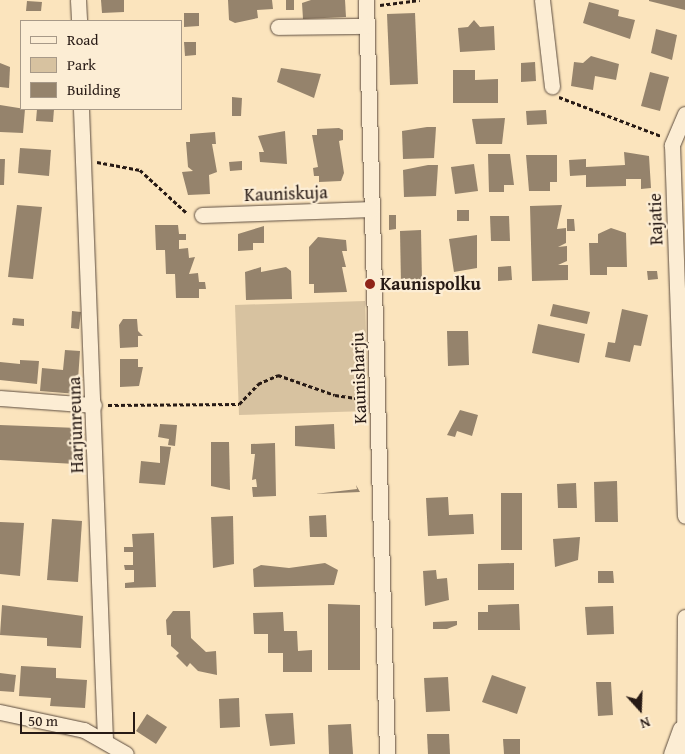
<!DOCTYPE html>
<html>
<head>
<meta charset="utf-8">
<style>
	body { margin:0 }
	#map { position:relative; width:685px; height:754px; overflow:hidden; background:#fbe4bd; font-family:"Gentium Book Plus",serif }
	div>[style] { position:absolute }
	.green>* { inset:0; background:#d7c2a0 }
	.building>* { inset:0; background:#95836c }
	.path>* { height:2.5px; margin-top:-1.25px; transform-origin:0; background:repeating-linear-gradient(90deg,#271a15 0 4px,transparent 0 6.5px) }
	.roads { filter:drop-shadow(0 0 1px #5c4c3f) drop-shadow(0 0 1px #5c4c3f) }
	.minor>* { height:15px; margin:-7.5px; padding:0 7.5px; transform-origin:7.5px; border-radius:7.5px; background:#fcedd4 }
	.dots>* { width:14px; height:14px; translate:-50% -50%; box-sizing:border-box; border:2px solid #fcedd4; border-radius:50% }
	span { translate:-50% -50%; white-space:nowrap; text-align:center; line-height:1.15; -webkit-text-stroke:4.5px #fcedd4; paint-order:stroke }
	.street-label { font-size:18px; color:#271a15 }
	.poi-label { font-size:18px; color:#271a15; font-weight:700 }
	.left { translate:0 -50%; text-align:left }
	.legend { position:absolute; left:20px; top:20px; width:162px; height:90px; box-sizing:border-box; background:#fcedd4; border:1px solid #a79988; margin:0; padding:6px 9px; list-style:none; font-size:15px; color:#271a15 }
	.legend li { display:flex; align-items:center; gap:10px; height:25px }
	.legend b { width:25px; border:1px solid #a79988 }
	.north { position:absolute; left:615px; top:684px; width:50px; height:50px; -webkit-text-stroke:4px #fcedd4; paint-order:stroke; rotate:160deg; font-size:14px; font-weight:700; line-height:20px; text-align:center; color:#271a15 }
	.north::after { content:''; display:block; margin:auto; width:18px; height:22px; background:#271a15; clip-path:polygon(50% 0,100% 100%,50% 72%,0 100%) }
	.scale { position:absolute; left:20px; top:712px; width:115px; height:22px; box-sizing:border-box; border:2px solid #271a15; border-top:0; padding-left:6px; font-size:15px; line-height:18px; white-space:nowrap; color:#271a15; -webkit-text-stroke:4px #fcedd4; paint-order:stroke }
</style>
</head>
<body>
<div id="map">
	<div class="green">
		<i style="clip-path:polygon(365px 301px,368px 411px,239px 415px,235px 305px)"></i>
	</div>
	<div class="building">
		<i style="clip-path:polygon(101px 0,124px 0,124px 12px,102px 13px)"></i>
		<i style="clip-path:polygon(228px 0,272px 0,273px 9px,257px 10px,258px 18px,235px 23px,229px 20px)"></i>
		<i style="clip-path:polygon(286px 0,294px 0,294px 10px,286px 10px)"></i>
		<i style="clip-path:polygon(311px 0,345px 0,346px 17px,303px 19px,302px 3px)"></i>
		<i style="clip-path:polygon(649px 0,685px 0,685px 10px,649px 1px)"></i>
		<i style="clip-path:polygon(27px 1px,42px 2px,41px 11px,26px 11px)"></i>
		<i style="clip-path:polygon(589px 2px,619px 10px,618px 16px,635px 20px,630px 39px,583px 23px)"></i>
		<i style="clip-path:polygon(184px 13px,199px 13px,199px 26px,184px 27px)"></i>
		<i style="clip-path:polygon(415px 13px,418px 84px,390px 85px,387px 14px)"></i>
		<i style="clip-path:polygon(474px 20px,480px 27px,494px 26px,495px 50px,460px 52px,458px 28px,468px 27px)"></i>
		<i style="clip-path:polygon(656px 29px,677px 35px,672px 60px,651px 53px)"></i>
		<i style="clip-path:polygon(184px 42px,196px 42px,196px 55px,185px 56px)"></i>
		<i style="clip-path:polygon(591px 56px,619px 64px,616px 80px,595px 76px,593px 90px,571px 86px,574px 62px,583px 63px)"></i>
		<i style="clip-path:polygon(535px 62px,536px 81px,521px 82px,521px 63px)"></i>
		<i style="clip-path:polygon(0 63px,10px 67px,9px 88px,0 87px)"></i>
		<i style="clip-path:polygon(281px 68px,321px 74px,314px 98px,277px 82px)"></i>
		<i style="clip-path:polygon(453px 70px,475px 70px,475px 80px,498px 79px,498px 103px,453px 103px)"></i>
		<i style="clip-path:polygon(650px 72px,669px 77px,660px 111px,641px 106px)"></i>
		<i style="clip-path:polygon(232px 97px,242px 98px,241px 116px,232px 116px)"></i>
		<i style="clip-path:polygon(0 105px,25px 109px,23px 133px,0 132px)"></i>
		<i style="clip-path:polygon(37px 109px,54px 109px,53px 122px,36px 121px)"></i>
		<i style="clip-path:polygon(546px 110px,547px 124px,527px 125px,526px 111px)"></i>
		<i style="clip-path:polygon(505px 118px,502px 144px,476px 144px,472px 119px)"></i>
		<i style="clip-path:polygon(427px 127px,436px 127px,434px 158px,403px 159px,402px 131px)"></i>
		<i style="clip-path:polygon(339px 128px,343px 130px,343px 140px,339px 141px,344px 173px,341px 181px,319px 182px,319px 176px,314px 176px,313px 168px,318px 167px,312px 135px,317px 135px,317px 129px)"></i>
		<i style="clip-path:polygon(285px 131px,287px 164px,260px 162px,259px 152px,264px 152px,258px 136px)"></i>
		<i style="clip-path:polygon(215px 132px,216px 144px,212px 144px,217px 172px,209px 175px,210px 194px,188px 195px,182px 172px,193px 171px,188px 167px,186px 142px,190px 142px,190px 134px)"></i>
		<i style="clip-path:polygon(20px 148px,51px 150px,49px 176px,18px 173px)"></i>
		<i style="clip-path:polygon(624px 152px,649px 156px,651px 188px,641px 189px,641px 179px,626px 179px,626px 186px,586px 187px,586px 175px,570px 176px,569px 160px,586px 159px,586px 167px,625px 165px)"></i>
		<i style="clip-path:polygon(488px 154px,510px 154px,514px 185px,504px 185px,504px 192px,489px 192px)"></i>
		<i style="clip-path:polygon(526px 155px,557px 155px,557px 182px,550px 182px,550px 191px,529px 191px)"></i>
		<i style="clip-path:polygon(0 159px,5px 159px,4px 185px,0 185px)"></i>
		<i style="clip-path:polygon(242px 161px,242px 170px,230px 171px,229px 162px)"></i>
		<i style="clip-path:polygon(474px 164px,478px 191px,455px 194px,451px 167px)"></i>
		<i style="clip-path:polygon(428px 165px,438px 165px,436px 196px,404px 197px,403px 170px)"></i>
		<i style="clip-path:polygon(17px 205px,42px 207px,33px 279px,8px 277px)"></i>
		<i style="clip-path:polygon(562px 205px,557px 229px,566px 228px,566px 243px,558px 247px,567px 246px,567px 261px,558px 265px,568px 265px,568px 280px,532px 281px,530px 206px)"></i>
		<i style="clip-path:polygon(457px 210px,469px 210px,469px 221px,457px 221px)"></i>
		<i style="clip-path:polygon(389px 215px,396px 215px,396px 229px,389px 230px)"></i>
		<i style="clip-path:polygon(490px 216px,509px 216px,510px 241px,491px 241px)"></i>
		<i style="clip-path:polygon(567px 219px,574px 219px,575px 231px,567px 231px)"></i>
		<i style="clip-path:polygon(155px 225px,178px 225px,179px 234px,186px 234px,186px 240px,179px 240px,179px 249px,188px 248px,189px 258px,195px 257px,189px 274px,198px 273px,199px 282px,205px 282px,206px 289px,199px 289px,199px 298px,176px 298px,175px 274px,166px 274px,165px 250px,156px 250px)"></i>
		<i style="clip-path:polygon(264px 226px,264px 243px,253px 243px,253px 250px,238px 251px,238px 234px)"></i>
		<i style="clip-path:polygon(611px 228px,626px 233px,627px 267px,607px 267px,607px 275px,590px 275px,589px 243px,598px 243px,598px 234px)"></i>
		<i style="clip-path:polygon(421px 230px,422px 282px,401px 283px,400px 231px)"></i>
		<i style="clip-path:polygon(477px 235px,477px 268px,454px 272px,449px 239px)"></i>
		<i style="clip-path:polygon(318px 237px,346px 240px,347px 251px,342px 251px,346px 267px,342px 267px,347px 292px,314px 293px,314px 284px,309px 284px,309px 247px)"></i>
		<i style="clip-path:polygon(511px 266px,512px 280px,498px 281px,498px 267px)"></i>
		<i style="clip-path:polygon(261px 267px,261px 272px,286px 267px,291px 271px,292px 299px,246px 300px,245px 272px)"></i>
		<i style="clip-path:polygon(647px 271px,657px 271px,658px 279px,648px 280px)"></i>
		<i style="clip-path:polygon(553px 304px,590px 312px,587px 324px,550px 316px)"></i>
		<i style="clip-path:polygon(622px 309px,648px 315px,641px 346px,634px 345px,630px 362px,605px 357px,608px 342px,615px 343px)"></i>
		<i style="clip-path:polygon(72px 311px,81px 312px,79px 329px,71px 328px)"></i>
		<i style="clip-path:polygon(13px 318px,24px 319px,24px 326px,12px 325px)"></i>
		<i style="clip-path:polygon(123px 319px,137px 319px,138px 331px,143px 336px,138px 336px,138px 347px,120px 348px,119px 325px)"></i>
		<i style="clip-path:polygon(538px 324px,585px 334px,579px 363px,532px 353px)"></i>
		<i style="clip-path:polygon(447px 331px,468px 331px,469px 365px,448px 366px)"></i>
		<i style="clip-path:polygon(65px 350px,80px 351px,77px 394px,40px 391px,42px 368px,63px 370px)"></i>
		<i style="clip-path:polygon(120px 359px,138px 359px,138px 367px,143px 367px,139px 386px,120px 387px)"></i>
		<i style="clip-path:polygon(20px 360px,39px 361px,37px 384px,0 380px,0 362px,20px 364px)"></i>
		<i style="clip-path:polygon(460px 410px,478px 415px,472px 436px,457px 431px,455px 437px,447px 435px)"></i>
		<i style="clip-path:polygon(160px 424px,177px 425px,175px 446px,168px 445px,169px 439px,158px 437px)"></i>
		<i style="clip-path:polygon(334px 424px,335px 449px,295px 446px,295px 426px)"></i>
		<i style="clip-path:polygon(0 425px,78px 428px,76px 464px,0 460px)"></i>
		<i style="clip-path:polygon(211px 442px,229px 442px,230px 490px,211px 486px)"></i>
		<i style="clip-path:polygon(275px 443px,276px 496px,253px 497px,252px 487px,257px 487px,256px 479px,252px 480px,255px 454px,251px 454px,251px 444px)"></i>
		<i style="clip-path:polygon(160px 446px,171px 447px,165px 485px,139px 483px,141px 461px,160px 463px)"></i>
		<i style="clip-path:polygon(617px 481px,618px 522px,595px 522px,594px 482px)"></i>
		<i style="clip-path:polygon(576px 483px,577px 508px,558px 508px,557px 484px)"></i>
		<i style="clip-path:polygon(356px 485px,360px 492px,315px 494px,357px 489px)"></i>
		<i style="clip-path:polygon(501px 493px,522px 493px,522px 550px,501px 550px)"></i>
		<i style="clip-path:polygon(448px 497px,449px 515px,473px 514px,474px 534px,428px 536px,426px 498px)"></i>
		<i style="clip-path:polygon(326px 515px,327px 537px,310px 537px,309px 516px)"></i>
		<i style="clip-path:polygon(233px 516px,234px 564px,213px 568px,211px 517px)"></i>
		<i style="clip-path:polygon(52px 519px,82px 521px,78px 582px,47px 580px)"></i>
		<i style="clip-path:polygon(0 522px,24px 523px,20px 576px,0 574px)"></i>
		<i style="clip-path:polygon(154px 533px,156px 587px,125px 588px,125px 583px,134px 582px,134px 570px,125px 570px,124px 565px,133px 565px,133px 552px,124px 552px,124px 547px,133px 547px,132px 534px)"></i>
		<i style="clip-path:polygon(580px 537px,578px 560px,555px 567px,553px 539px)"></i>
		<i style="clip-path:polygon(325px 563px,338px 570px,334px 585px,254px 587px,253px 569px,261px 565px,289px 568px)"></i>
		<i style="clip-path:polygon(514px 563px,514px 590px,478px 590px,478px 564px)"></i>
		<i style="clip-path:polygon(436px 570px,437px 579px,447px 578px,449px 600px,425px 606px,423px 571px)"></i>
		<i style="clip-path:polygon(598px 571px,613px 571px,614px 583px,598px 583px)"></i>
		<i style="clip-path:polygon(328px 604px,360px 605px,360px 670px,328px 670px)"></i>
		<i style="clip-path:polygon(519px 604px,520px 630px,478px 630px,478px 612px,488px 612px,488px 605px)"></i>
		<i style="clip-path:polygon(2px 605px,83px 616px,81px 648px,47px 646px,47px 638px,0 635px)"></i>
		<i style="clip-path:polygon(613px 606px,614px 634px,587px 635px,585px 607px)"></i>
		<i style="clip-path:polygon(173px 611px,190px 611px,191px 638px,206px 652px,216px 651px,217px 675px,198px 671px,190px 663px,187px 667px,176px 656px,179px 653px,171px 646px,171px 635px,167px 635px,166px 620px)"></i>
		<i style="clip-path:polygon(283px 612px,284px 631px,297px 631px,298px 651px,312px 650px,312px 672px,283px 672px,283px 653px,268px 653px,268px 634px,254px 634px,253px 613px)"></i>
		<i style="clip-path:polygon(457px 621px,457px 625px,447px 629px,433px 629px,433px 622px)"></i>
		<i style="clip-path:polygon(21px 666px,56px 668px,56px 678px,87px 680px,85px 708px,50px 706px,51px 698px,19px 696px)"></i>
		<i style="clip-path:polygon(0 673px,16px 675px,14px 692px,0 691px)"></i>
		<i style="clip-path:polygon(492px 675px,526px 687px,517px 714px,482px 702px)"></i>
		<i style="clip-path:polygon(448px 677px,450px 711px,426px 712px,424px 678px)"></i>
		<i style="clip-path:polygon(596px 682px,611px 682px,613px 715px,598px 716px)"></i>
		<i style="clip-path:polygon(239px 698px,240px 727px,220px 728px,219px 699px)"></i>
		<i style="clip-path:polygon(293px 713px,295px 744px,270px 746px,265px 714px)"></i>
		<i style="clip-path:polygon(147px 714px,167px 727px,156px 744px,136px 731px)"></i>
		<i style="clip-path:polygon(351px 724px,353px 754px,329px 754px,328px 725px)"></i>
		<i style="clip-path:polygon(427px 734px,449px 734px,450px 754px,428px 754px)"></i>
		<i style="clip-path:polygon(503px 739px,520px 739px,520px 754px,504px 754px)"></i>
	</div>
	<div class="path">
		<i style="left:380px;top:5px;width:40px;rotate:-7.1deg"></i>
		<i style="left:559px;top:97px;width:109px;rotate:20.9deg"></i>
		<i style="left:97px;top:162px;width:44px;rotate:10.5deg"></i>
		<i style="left:140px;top:170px;width:65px;rotate:42.5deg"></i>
		<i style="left:108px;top:405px;width:131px;rotate:-0.4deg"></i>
		<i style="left:239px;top:404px;width:28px;rotate:-46deg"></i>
		<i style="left:258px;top:384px;width:22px;rotate:-24deg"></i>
		<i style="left:278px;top:375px;width:60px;rotate:19.3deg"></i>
		<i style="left:335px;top:395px;width:28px;rotate:8deg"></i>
	</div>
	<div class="roads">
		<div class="minor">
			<i style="left:78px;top:0;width:21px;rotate:87deg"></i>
			<i style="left:366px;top:0;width:754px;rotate:88.4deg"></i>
			<i style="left:542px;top:0;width:87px;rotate:83.4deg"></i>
			<i style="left:278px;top:27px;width:88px;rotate:-0.7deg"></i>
			<i style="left:81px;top:109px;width:631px;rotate:87.82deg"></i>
			<i style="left:685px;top:114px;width:34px;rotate:113deg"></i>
			<i style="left:672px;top:145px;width:371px;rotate:88deg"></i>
			<i style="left:202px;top:215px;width:170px;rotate:-2deg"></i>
			<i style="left:0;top:398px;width:94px;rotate:4.3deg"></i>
			<i style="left:0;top:712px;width:86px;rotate:12.1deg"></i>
			<i style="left:84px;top:730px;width:48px;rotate:29.7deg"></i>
			<i style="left:671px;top:754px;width:27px;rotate:-70deg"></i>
			<i style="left:684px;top:754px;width:137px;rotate:-89.6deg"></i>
		</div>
	</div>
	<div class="dots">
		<i style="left:370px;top:284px;background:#8f2418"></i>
	</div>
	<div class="street-label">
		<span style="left:286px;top:194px;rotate:-2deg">Kauniskuja</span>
		<span style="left:656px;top:219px;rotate:-92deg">Rajatie</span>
		<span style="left:359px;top:378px;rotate:-92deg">Kaunisharju</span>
		<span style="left:76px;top:425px;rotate:-92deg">Harjunreuna</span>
	</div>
	<div class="poi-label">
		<span class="left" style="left:380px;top:284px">Kaunispolku</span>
	</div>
	<ul class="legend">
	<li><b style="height:6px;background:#fcedd4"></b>Road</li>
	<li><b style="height:14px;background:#d7c2a0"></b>Park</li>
	<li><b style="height:14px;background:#95836c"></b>Building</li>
	</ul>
	<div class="north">N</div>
	<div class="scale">50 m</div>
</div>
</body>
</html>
